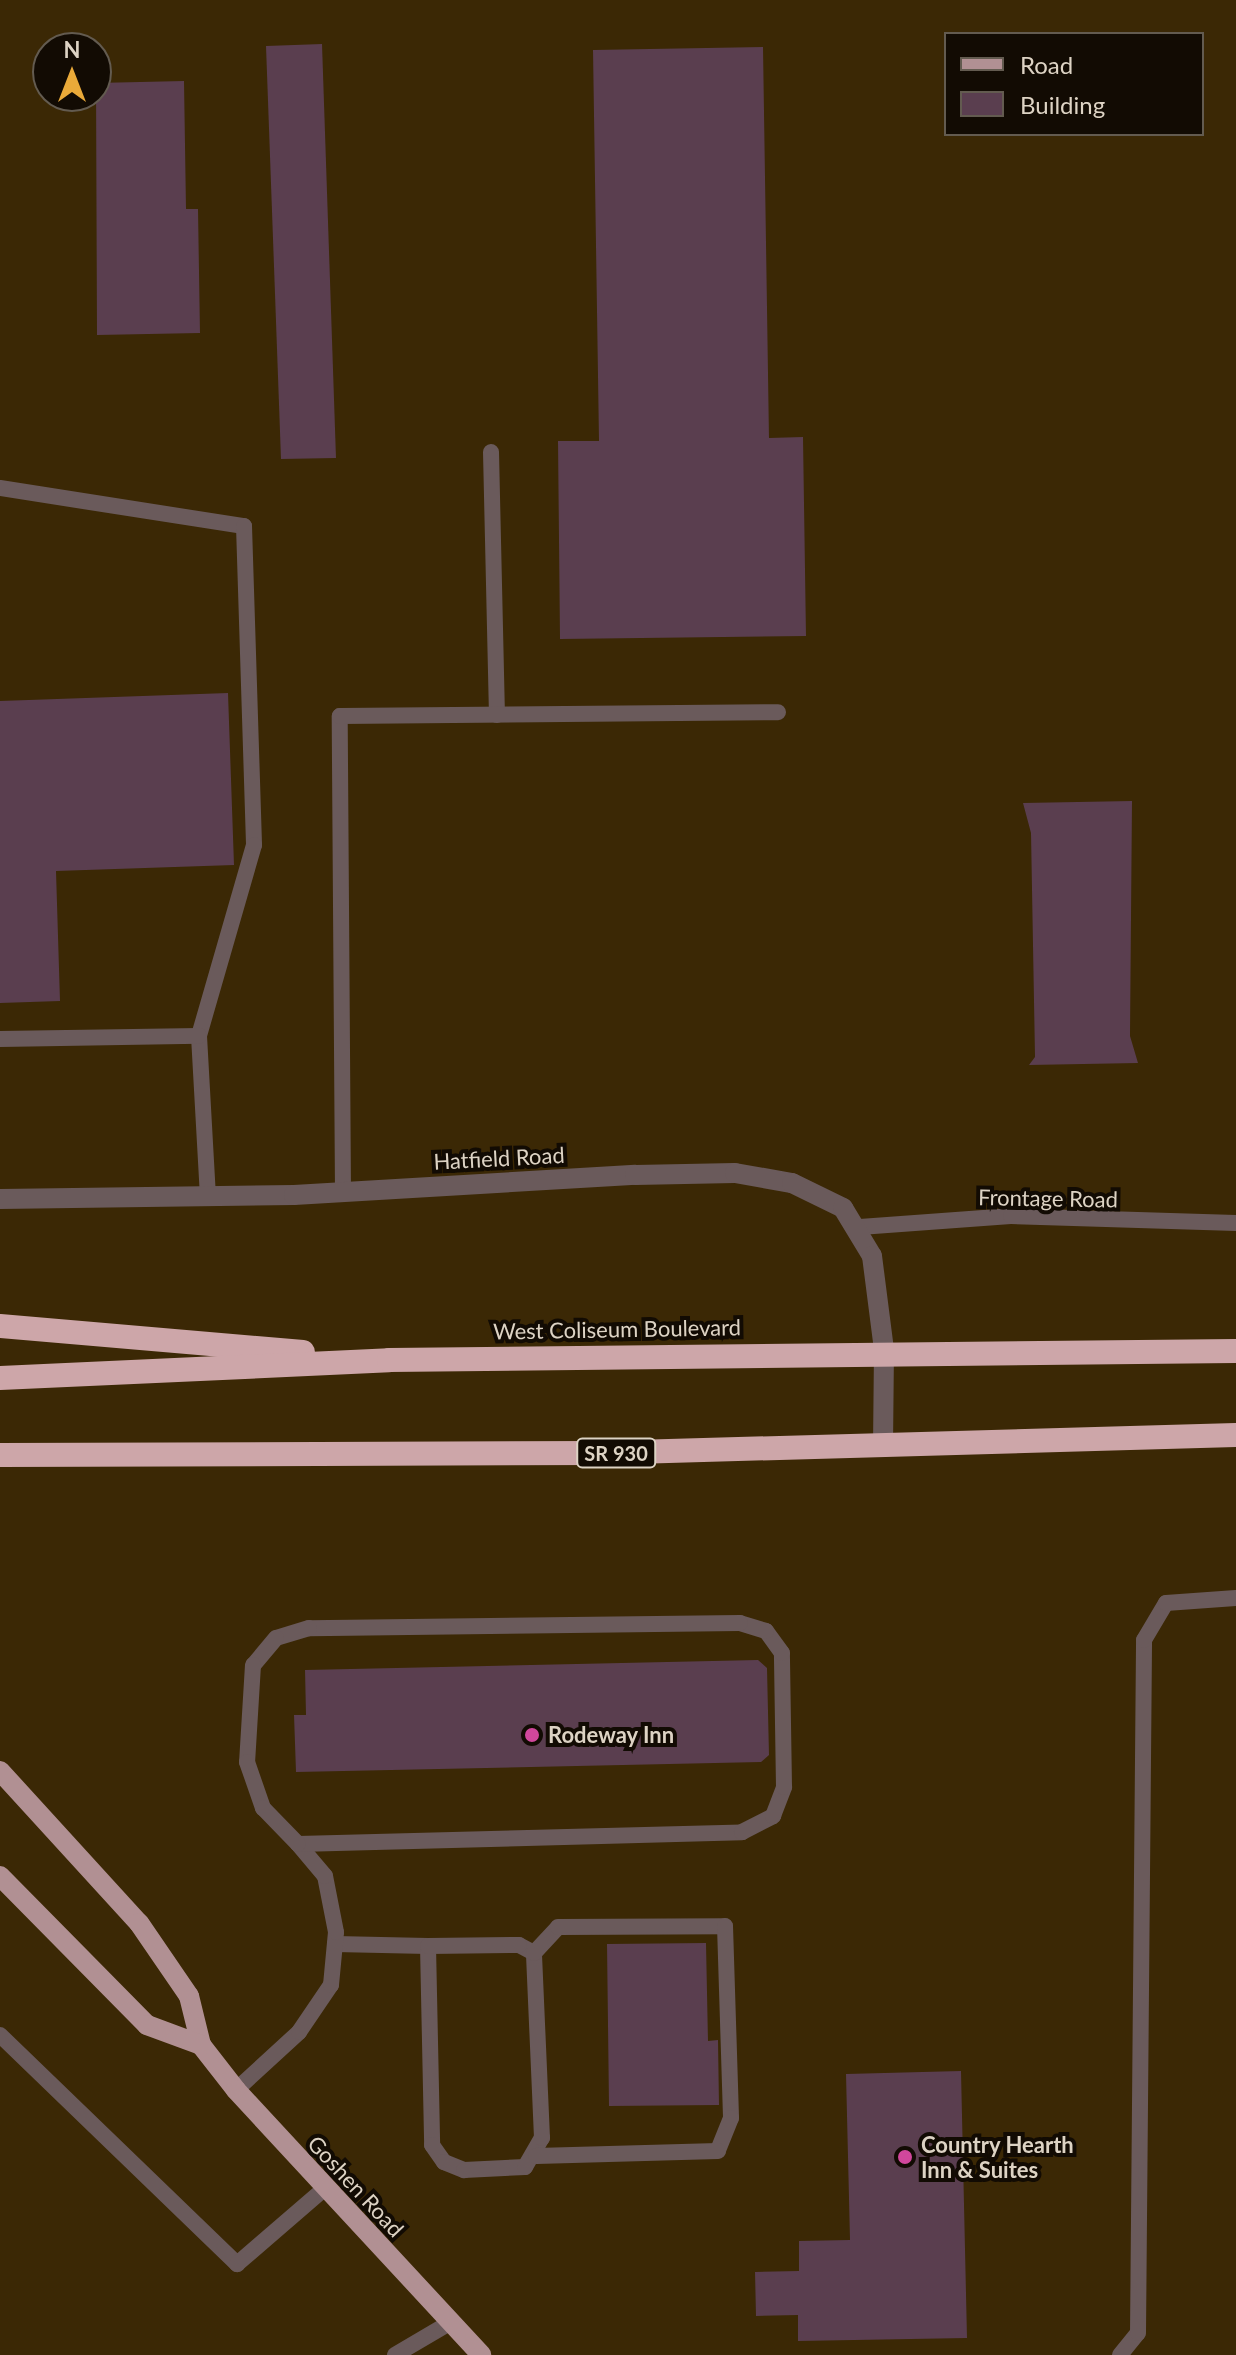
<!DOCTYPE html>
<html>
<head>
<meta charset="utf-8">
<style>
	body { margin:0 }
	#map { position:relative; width:1236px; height:2355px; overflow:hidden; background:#302006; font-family:Lato,sans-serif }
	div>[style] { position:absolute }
	.built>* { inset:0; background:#3b2805 }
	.building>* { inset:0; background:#5a3e4f }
	.lane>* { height:16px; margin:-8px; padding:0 8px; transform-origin:8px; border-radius:8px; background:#6a5a5b }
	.street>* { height:20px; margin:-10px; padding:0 10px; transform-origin:10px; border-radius:10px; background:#6a5a5b }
	.primary>* { height:20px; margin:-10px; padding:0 10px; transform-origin:10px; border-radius:10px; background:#b19093 }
	.highway>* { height:24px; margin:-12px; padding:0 12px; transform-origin:12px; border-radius:12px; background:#cda6a9 }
	.dots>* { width:22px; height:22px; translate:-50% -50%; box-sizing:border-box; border:4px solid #120b03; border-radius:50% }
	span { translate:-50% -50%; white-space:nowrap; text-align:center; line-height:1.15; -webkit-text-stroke:8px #120b03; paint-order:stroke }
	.shield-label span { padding:2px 6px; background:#120b03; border:2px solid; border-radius:6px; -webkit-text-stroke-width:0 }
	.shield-label { font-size:20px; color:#ddd3c4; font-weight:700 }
	.street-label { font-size:22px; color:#ddd3c4 }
	.poi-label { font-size:22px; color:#ddd3c4; font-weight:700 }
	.left { translate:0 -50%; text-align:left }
	.legend { position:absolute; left:944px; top:32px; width:260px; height:104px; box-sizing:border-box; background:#120b03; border:2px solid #635b50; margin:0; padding:10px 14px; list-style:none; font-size:24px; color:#ddd3c4 }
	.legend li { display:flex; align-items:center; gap:16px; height:40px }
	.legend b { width:40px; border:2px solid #635b50 }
	.north { position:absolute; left:32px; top:32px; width:80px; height:80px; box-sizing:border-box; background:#120b03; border:2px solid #635b50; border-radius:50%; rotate:0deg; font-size:22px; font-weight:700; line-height:32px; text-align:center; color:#ddd3c4 }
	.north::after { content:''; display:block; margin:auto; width:28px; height:36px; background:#eaaa39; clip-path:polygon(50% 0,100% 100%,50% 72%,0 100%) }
</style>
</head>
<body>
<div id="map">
	<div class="built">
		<i style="clip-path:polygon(evenodd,0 0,1236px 0,1236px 2355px,0 2355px,0 0,946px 34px,1202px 34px,1202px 134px,946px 134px,946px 34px,0 0,48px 48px,96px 48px,96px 96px,48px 96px,48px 48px)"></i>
	</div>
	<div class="building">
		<i style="clip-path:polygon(322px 44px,336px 458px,281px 459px,266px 46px)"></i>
		<i style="clip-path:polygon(763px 47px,769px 438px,803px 437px,806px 636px,560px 639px,558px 441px,599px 441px,593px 50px)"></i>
		<i style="clip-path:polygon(184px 81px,186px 209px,198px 209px,200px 333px,97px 335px,96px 83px)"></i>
		<i style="clip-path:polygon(228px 693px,234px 865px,56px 871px,60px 1001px,0 1003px,0 701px)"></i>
		<i style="clip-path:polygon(1132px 801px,1130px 1036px,1138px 1063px,1029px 1065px,1035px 1057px,1031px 833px,1023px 803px)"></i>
		<i style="clip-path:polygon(758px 1660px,767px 1668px,769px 1755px,761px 1762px,296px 1772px,294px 1715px,306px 1715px,305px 1670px)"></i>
		<i style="clip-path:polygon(706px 1943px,708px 2041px,718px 2040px,719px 2105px,609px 2106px,607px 1944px)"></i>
		<i style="clip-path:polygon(961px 2071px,967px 2338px,798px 2341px,798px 2315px,756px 2316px,755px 2272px,799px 2271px,799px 2241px,850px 2240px,846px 2074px)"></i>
	</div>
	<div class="lane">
		<i style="left:491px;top:452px;width:263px;rotate:88.7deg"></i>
		<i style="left:0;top:488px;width:247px;rotate:8.9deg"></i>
		<i style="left:244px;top:526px;width:319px;rotate:88.2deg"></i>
		<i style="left:254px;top:845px;width:199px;rotate:106.1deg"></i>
		<i style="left:199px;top:1036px;width:160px;rotate:86.8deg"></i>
		<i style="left:0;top:1039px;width:199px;rotate:-0.9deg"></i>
		<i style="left:343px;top:1192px;width:476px;rotate:-90.4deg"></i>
		<i style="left:340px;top:716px;width:438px;rotate:-0.5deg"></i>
		<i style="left:860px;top:1227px;width:151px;rotate:-4.2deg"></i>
		<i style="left:1011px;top:1216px;width:225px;rotate:1.8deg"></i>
		<i style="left:335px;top:1944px;width:93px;rotate:1.2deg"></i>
		<i style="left:428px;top:1946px;width:199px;rotate:88.8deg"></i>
		<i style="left:432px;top:2145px;width:21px;rotate:55deg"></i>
		<i style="left:444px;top:2162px;width:22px;rotate:22deg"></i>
		<i style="left:464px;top:2170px;width:61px;rotate:-2.8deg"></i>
		<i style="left:525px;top:2167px;width:34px;rotate:-60deg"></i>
		<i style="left:542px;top:2138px;width:185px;rotate:-92.5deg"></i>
		<i style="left:534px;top:1953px;width:17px;rotate:-152deg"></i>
		<i style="left:519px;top:1945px;width:91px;rotate:179.4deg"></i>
		<i style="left:534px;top:1953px;width:35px;rotate:-47deg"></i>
		<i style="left:558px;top:1927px;width:167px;rotate:-0.3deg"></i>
		<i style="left:725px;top:1926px;width:192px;rotate:88.2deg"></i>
		<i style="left:731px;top:2118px;width:35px;rotate:112deg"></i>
		<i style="left:718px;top:2151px;width:182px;rotate:178.4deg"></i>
		<i style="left:0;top:2035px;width:330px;rotate:44deg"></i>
		<i style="left:237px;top:2264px;width:116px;rotate:-40.8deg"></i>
		<i style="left:236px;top:2090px;width:86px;rotate:-42.6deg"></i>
		<i style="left:299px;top:2032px;width:57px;rotate:-55.8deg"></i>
		<i style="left:331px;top:1985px;width:53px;rotate:-84.6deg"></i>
		<i style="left:336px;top:1932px;width:57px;rotate:-101.1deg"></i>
		<i style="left:325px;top:1876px;width:42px;rotate:-130.2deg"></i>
		<i style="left:298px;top:1844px;width:444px;rotate:-1.5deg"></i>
		<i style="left:742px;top:1832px;width:35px;rotate:-27deg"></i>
		<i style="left:773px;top:1816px;width:31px;rotate:-69deg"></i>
		<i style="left:784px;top:1787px;width:134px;rotate:-90.9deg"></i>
		<i style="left:782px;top:1653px;width:27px;rotate:-126deg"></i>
		<i style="left:766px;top:1631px;width:27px;rotate:-163deg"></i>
		<i style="left:740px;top:1623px;width:431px;rotate:179.3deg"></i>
		<i style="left:309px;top:1628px;width:34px;rotate:163deg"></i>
		<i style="left:276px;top:1638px;width:35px;rotate:130deg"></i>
		<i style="left:253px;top:1665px;width:97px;rotate:93.5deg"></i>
		<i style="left:247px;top:1762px;width:49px;rotate:70.8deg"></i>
		<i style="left:263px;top:1808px;width:50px;rotate:45.8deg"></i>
		<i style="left:395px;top:2355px;width:65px;rotate:-30.5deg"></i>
		<i style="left:1120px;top:2355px;width:28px;rotate:-51deg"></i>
		<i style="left:1138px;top:2333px;width:693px;rotate:-89.5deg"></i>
		<i style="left:1144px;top:1640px;width:43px;rotate:-59.3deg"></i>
		<i style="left:1166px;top:1603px;width:70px;rotate:-4.1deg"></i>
	</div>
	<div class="street">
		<i style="left:0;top:1199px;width:294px;rotate:-0.8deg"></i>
		<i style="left:294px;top:1195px;width:342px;rotate:-3.4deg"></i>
		<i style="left:635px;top:1175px;width:100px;rotate:-1.1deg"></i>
		<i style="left:735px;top:1173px;width:58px;rotate:10deg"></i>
		<i style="left:792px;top:1183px;width:57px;rotate:26.1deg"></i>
		<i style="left:843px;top:1208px;width:56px;rotate:58.9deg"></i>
		<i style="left:872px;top:1256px;width:95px;rotate:82.7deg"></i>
		<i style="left:884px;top:1350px;width:95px;rotate:90.6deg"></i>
	</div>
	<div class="primary">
		<i style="left:0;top:1771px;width:206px;rotate:47.6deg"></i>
		<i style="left:139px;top:1923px;width:88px;rotate:55.6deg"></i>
		<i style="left:189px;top:1996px;width:50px;rotate:76.2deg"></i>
		<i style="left:201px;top:2045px;width:57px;rotate:52.1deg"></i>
		<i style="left:236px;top:2090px;width:361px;rotate:47.2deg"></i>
		<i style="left:0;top:1876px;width:209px;rotate:45.4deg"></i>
		<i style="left:147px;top:2025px;width:58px;rotate:20.3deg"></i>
	</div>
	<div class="highway">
		<i style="left:0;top:1326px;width:304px;rotate:4.9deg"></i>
		<i style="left:0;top:1378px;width:389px;rotate:-2.6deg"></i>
		<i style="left:389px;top:1360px;width:847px;rotate:-0.61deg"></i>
		<i style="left:0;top:1455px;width:599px;rotate:-0.19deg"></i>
		<i style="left:599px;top:1453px;width:637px;rotate:-1.62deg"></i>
	</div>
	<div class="dots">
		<i style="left:532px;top:1735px;background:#d1479c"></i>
		<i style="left:905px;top:2157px;background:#d1479c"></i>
	</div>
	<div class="shield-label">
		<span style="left:616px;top:1453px">SR 930</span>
	</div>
	<div class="street-label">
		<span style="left:499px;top:1158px;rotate:-3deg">Hatfield Road</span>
		<span style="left:1048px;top:1198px;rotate:1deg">Frontage Road</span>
		<span style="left:617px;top:1329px;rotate:-1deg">West Coliseum Boulevard</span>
		<span style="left:356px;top:2186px;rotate:47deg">Goshen Road</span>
	</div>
	<div class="poi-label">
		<span class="left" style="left:548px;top:1735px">Rodeway Inn</span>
		<span class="left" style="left:921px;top:2157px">Country Hearth<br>Inn &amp; Suites</span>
	</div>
	<ul class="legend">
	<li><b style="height:10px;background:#b19093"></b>Road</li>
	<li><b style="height:22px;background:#5a3e4f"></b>Building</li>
	</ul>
	<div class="north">N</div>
</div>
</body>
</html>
